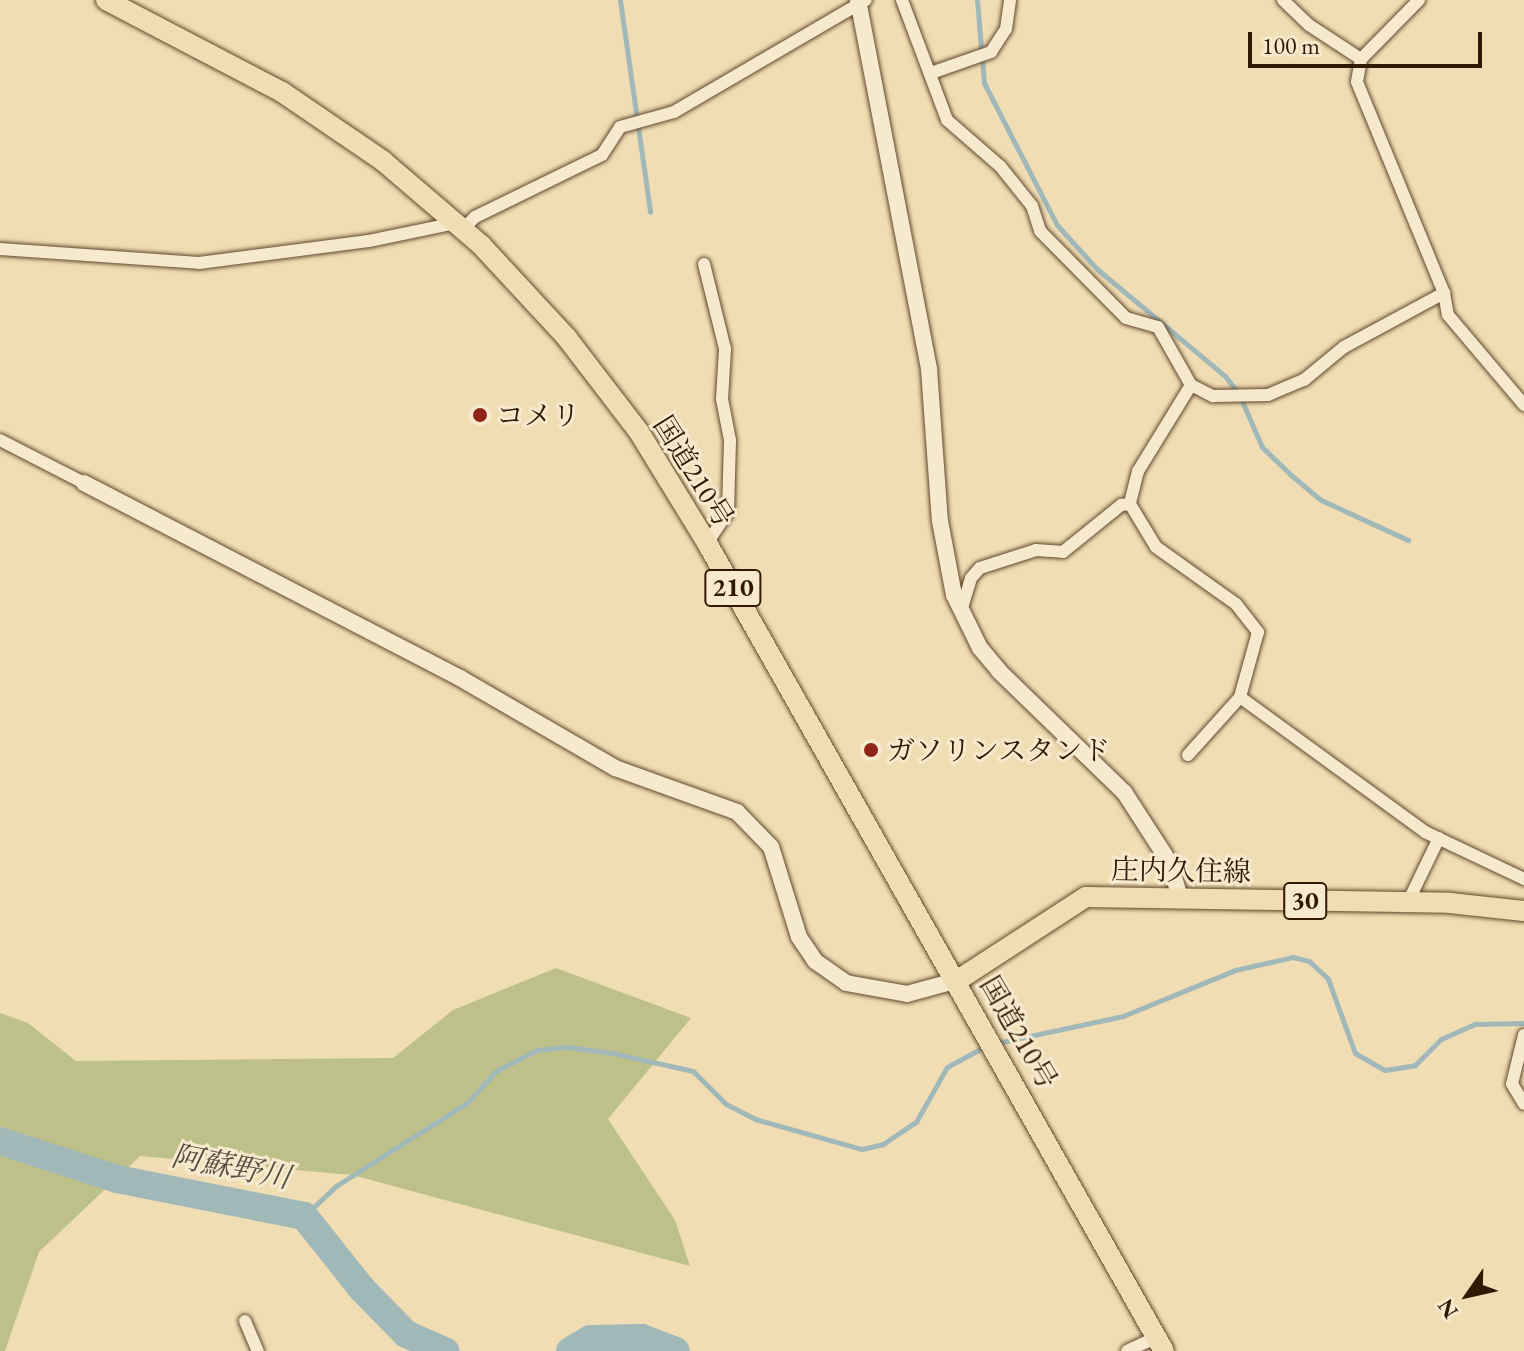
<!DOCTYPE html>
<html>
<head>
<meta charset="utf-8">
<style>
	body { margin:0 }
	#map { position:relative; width:1524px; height:1351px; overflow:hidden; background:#f1ddb4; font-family:"EB Garamond","Noto Serif JP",serif }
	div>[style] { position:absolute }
	.green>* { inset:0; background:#bec08a }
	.stream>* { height:5px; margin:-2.5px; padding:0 2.5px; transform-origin:2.5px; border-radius:2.5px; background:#a1b8b9 }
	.river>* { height:28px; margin:-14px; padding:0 14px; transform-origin:14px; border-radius:14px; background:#a1b8b9 }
	.roads { filter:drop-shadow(0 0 2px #61492e) drop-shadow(0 0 2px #61492e) }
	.minor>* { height:12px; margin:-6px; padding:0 6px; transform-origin:6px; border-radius:6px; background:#f6e9ce }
	.tertiary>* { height:16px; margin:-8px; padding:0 8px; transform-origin:8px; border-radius:8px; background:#f6e9ce }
	.primary>* { height:20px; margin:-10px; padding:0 10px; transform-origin:10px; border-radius:10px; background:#f1ddb4 }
	.trunk>* { height:20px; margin:-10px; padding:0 10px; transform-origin:10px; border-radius:10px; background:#f1ddb4 }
	.dots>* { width:22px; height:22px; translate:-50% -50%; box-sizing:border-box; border:4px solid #f6e9ce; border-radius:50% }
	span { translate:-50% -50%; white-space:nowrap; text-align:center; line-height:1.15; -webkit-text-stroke:6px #f6e9ce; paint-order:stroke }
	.shield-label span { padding:2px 6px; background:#f6e9ce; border:2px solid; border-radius:6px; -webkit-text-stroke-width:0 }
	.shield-label { font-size:26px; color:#311802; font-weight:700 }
	.poi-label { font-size:28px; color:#311802 }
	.left { translate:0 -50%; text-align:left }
	.street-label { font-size:28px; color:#311802 }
	.water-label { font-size:30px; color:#585042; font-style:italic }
	.north { position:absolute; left:1428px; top:1255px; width:80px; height:80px; -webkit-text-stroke:6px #f6e9ce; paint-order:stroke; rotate:236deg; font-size:22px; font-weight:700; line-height:32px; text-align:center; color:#311802 }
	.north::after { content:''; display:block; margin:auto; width:28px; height:36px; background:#311802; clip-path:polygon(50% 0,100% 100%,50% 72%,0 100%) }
	.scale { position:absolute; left:1248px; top:32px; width:234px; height:36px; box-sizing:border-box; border:4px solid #311802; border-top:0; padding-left:10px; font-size:24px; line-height:28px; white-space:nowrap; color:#311802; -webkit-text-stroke:6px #f6e9ce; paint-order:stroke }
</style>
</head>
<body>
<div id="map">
	<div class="green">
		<i style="clip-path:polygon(556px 968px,691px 1018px,608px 1119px,675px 1220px,690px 1266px,352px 1175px,140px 1156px,39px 1252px,5px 1351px,0 1351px,0 1013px,28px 1023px,76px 1061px,393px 1058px,453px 1010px)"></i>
	</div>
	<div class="stream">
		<i style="left:620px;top:0;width:214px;rotate:81.9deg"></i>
		<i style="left:977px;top:0;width:83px;rotate:85.2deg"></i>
		<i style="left:984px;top:83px;width:160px;rotate:62.8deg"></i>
		<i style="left:1057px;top:225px;width:59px;rotate:47.7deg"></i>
		<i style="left:1097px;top:269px;width:167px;rotate:39.9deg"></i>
		<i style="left:1225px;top:376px;width:23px;rotate:52deg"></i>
		<i style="left:1239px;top:394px;width:58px;rotate:66.5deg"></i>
		<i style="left:1262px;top:447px;width:40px;rotate:44deg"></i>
		<i style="left:1291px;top:475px;width:39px;rotate:40deg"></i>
		<i style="left:1321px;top:500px;width:96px;rotate:24.7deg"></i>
		<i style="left:997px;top:1043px;width:129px;rotate:-12.1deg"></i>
		<i style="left:1123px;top:1016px;width:121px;rotate:-22.3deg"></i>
		<i style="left:1235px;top:970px;width:59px;rotate:-12.6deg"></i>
		<i style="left:1293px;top:957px;width:16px;rotate:14deg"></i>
		<i style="left:1309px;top:961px;width:26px;rotate:43deg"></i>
		<i style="left:1328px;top:979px;width:79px;rotate:70deg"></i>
		<i style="left:1355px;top:1053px;width:34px;rotate:30deg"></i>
		<i style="left:1385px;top:1070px;width:30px;rotate:-9deg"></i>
		<i style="left:1415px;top:1065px;width:37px;rotate:-45deg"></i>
		<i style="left:1441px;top:1039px;width:37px;rotate:-24deg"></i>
		<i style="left:1475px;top:1024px;width:49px;rotate:-1.2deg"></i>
		<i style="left:304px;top:1216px;width:44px;rotate:-43.2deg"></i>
		<i style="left:336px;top:1186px;width:155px;rotate:-32.4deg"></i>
		<i style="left:467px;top:1103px;width:43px;rotate:-47.8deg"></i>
		<i style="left:496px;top:1071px;width:46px;rotate:-27.1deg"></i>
		<i style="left:537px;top:1050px;width:31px;rotate:-6deg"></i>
		<i style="left:568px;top:1047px;width:44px;rotate:7.8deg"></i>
		<i style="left:612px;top:1053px;width:83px;rotate:12.5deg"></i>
		<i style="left:693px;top:1071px;width:47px;rotate:45deg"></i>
		<i style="left:726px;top:1104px;width:33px;rotate:27deg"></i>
		<i style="left:755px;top:1119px;width:111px;rotate:15.7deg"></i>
		<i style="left:862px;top:1149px;width:22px;rotate:-13deg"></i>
		<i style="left:883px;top:1144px;width:40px;rotate:-34deg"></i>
		<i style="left:916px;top:1122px;width:63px;rotate:-60.6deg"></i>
		<i style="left:947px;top:1067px;width:42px;rotate:-28.4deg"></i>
	</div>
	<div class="river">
		<i style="left:0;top:1141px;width:123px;rotate:18deg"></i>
		<i style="left:117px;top:1179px;width:191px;rotate:11.2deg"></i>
		<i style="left:304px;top:1216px;width:93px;rotate:51.5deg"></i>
		<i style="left:362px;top:1289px;width:63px;rotate:45.6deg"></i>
		<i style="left:406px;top:1334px;width:43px;rotate:23.6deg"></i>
		<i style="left:570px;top:1351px;width:23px;rotate:-31deg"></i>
		<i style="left:590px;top:1339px;width:52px;rotate:-1.1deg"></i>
		<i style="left:642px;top:1338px;width:36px;rotate:21deg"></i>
	</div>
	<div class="roads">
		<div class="minor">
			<i style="left:902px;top:0;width:128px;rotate:69.4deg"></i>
			<i style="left:947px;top:120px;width:70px;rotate:41deg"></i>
			<i style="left:1000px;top:166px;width:51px;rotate:51.3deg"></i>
			<i style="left:1032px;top:206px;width:26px;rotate:72deg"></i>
			<i style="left:1040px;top:231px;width:122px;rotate:45.3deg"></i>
			<i style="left:1126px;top:318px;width:33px;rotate:16deg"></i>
			<i style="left:1158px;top:327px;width:67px;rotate:60.4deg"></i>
			<i style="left:1191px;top:385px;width:25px;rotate:27deg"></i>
			<i style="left:1213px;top:396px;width:55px;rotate:-1deg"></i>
			<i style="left:1268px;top:395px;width:39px;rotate:-23deg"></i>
			<i style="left:1304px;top:380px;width:52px;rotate:-39.5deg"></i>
			<i style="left:1344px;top:347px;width:114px;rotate:-28.4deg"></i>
			<i style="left:1283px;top:0;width:36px;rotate:44deg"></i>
			<i style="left:1309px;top:25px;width:62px;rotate:33.2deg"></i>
			<i style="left:1419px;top:0;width:83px;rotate:134.5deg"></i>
			<i style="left:1361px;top:59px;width:23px;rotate:100deg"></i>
			<i style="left:1357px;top:82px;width:228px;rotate:67.6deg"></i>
			<i style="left:1444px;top:293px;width:22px;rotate:80deg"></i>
			<i style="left:1448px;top:315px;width:118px;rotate:49.8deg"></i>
			<i style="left:931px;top:73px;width:64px;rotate:-19.3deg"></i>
			<i style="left:991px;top:52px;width:27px;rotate:-57deg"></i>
			<i style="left:1006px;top:29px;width:29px;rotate:-82deg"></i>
			<i style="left:463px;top:229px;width:17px;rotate:-45deg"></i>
			<i style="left:475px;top:217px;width:141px;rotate:-26deg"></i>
			<i style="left:602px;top:155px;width:33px;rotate:-57deg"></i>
			<i style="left:620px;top:127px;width:56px;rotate:-15.5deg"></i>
			<i style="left:674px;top:112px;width:222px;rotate:-30.3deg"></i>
			<i style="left:0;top:249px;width:199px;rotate:4deg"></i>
			<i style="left:199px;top:263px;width:171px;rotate:-7.4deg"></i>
			<i style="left:369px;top:241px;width:89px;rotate:-11.7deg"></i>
			<i style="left:704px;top:264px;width:88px;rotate:76.1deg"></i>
			<i style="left:725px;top:349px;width:50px;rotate:93.4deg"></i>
			<i style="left:722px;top:399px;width:42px;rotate:79deg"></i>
			<i style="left:730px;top:440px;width:72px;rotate:91.6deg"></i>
			<i style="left:728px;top:512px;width:37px;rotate:124deg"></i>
			<i style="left:1191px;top:385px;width:101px;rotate:121.6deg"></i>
			<i style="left:1138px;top:471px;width:34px;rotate:104deg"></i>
			<i style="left:1130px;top:504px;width:50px;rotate:58.8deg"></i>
			<i style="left:1156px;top:547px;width:98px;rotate:35.5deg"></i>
			<i style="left:1236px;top:604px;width:36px;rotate:52deg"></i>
			<i style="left:1258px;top:632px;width:67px;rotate:105.5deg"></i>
			<i style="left:1240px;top:697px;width:229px;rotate:36.1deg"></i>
			<i style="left:1425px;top:832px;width:110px;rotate:25.4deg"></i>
			<i style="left:0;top:440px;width:94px;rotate:27.1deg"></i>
			<i style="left:961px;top:611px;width:34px;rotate:-73deg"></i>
			<i style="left:971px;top:578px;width:13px;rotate:-48deg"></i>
			<i style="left:980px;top:568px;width:59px;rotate:-17.8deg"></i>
			<i style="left:1036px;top:550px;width:27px;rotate:4deg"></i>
			<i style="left:1063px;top:552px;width:75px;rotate:-39deg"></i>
			<i style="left:1121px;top:505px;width:9px;rotate:-6deg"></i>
			<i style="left:1188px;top:755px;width:78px;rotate:-48.1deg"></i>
			<i style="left:1408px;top:902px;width:71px;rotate:-64.2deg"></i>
			<i style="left:1524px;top:1035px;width:50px;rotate:103.8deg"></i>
			<i style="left:1512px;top:1084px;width:23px;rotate:59deg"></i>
			<i style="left:245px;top:1321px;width:33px;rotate:67deg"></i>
			<i style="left:1127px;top:1351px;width:33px;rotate:-25deg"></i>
		</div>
		<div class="tertiary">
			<i style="left:858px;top:0;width:376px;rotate:79.1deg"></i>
			<i style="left:929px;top:369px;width:152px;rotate:85.9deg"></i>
			<i style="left:940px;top:521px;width:75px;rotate:79.3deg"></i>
			<i style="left:954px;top:595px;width:59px;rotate:63.9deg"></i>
			<i style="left:980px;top:648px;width:30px;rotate:50deg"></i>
			<i style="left:999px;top:671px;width:174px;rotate:44.1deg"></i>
			<i style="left:1124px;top:792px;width:85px;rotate:57.1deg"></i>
			<i style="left:1170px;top:863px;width:36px;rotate:74deg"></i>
			<i style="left:84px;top:483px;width:424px;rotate:27.4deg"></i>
			<i style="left:460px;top:678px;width:179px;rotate:30.1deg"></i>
			<i style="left:615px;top:768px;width:130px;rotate:19.8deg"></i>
			<i style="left:737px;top:812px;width:49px;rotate:45.8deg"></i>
			<i style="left:771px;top:847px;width:94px;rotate:72.7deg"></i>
			<i style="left:799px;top:937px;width:29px;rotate:56deg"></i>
			<i style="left:815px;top:961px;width:38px;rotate:35deg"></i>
			<i style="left:846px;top:983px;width:62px;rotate:10.2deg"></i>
			<i style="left:907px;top:994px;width:53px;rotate:-15.4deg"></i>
		</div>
		<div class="primary">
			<i style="left:958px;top:980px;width:153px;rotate:-33deg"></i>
			<i style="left:1086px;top:897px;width:364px;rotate:0.9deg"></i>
			<i style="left:1450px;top:903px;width:74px;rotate:6.2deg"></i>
		</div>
		<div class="trunk">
			<i style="left:106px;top:0;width:199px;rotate:27.6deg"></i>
			<i style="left:282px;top:92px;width:122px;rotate:34.3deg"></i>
			<i style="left:383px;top:161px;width:129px;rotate:40.6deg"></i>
			<i style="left:481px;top:245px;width:127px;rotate:47.2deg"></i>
			<i style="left:567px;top:338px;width:118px;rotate:52.5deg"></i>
			<i style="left:639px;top:432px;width:130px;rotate:58.5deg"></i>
			<i style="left:707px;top:543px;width:928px;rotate:60.51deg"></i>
		</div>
	</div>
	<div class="dots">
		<i style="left:480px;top:415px;background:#8f2418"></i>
		<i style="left:871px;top:750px;background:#8f2418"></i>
	</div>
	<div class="shield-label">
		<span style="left:733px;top:588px">210</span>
		<span style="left:1305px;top:901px">30</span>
	</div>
	<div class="poi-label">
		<span class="left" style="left:496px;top:415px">コメリ</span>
		<span class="left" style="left:887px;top:750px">ガソリンスタンド</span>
	</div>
	<div class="street-label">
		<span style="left:694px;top:471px;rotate:58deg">国道210号</span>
		<span style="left:1181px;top:870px;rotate:1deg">庄内久住線</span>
		<span style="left:1019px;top:1032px;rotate:60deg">国道210号</span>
	</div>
	<div class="water-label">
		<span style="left:231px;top:1167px;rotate:11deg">阿蘇野川</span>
	</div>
	<div class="north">N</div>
	<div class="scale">100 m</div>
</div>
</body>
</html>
